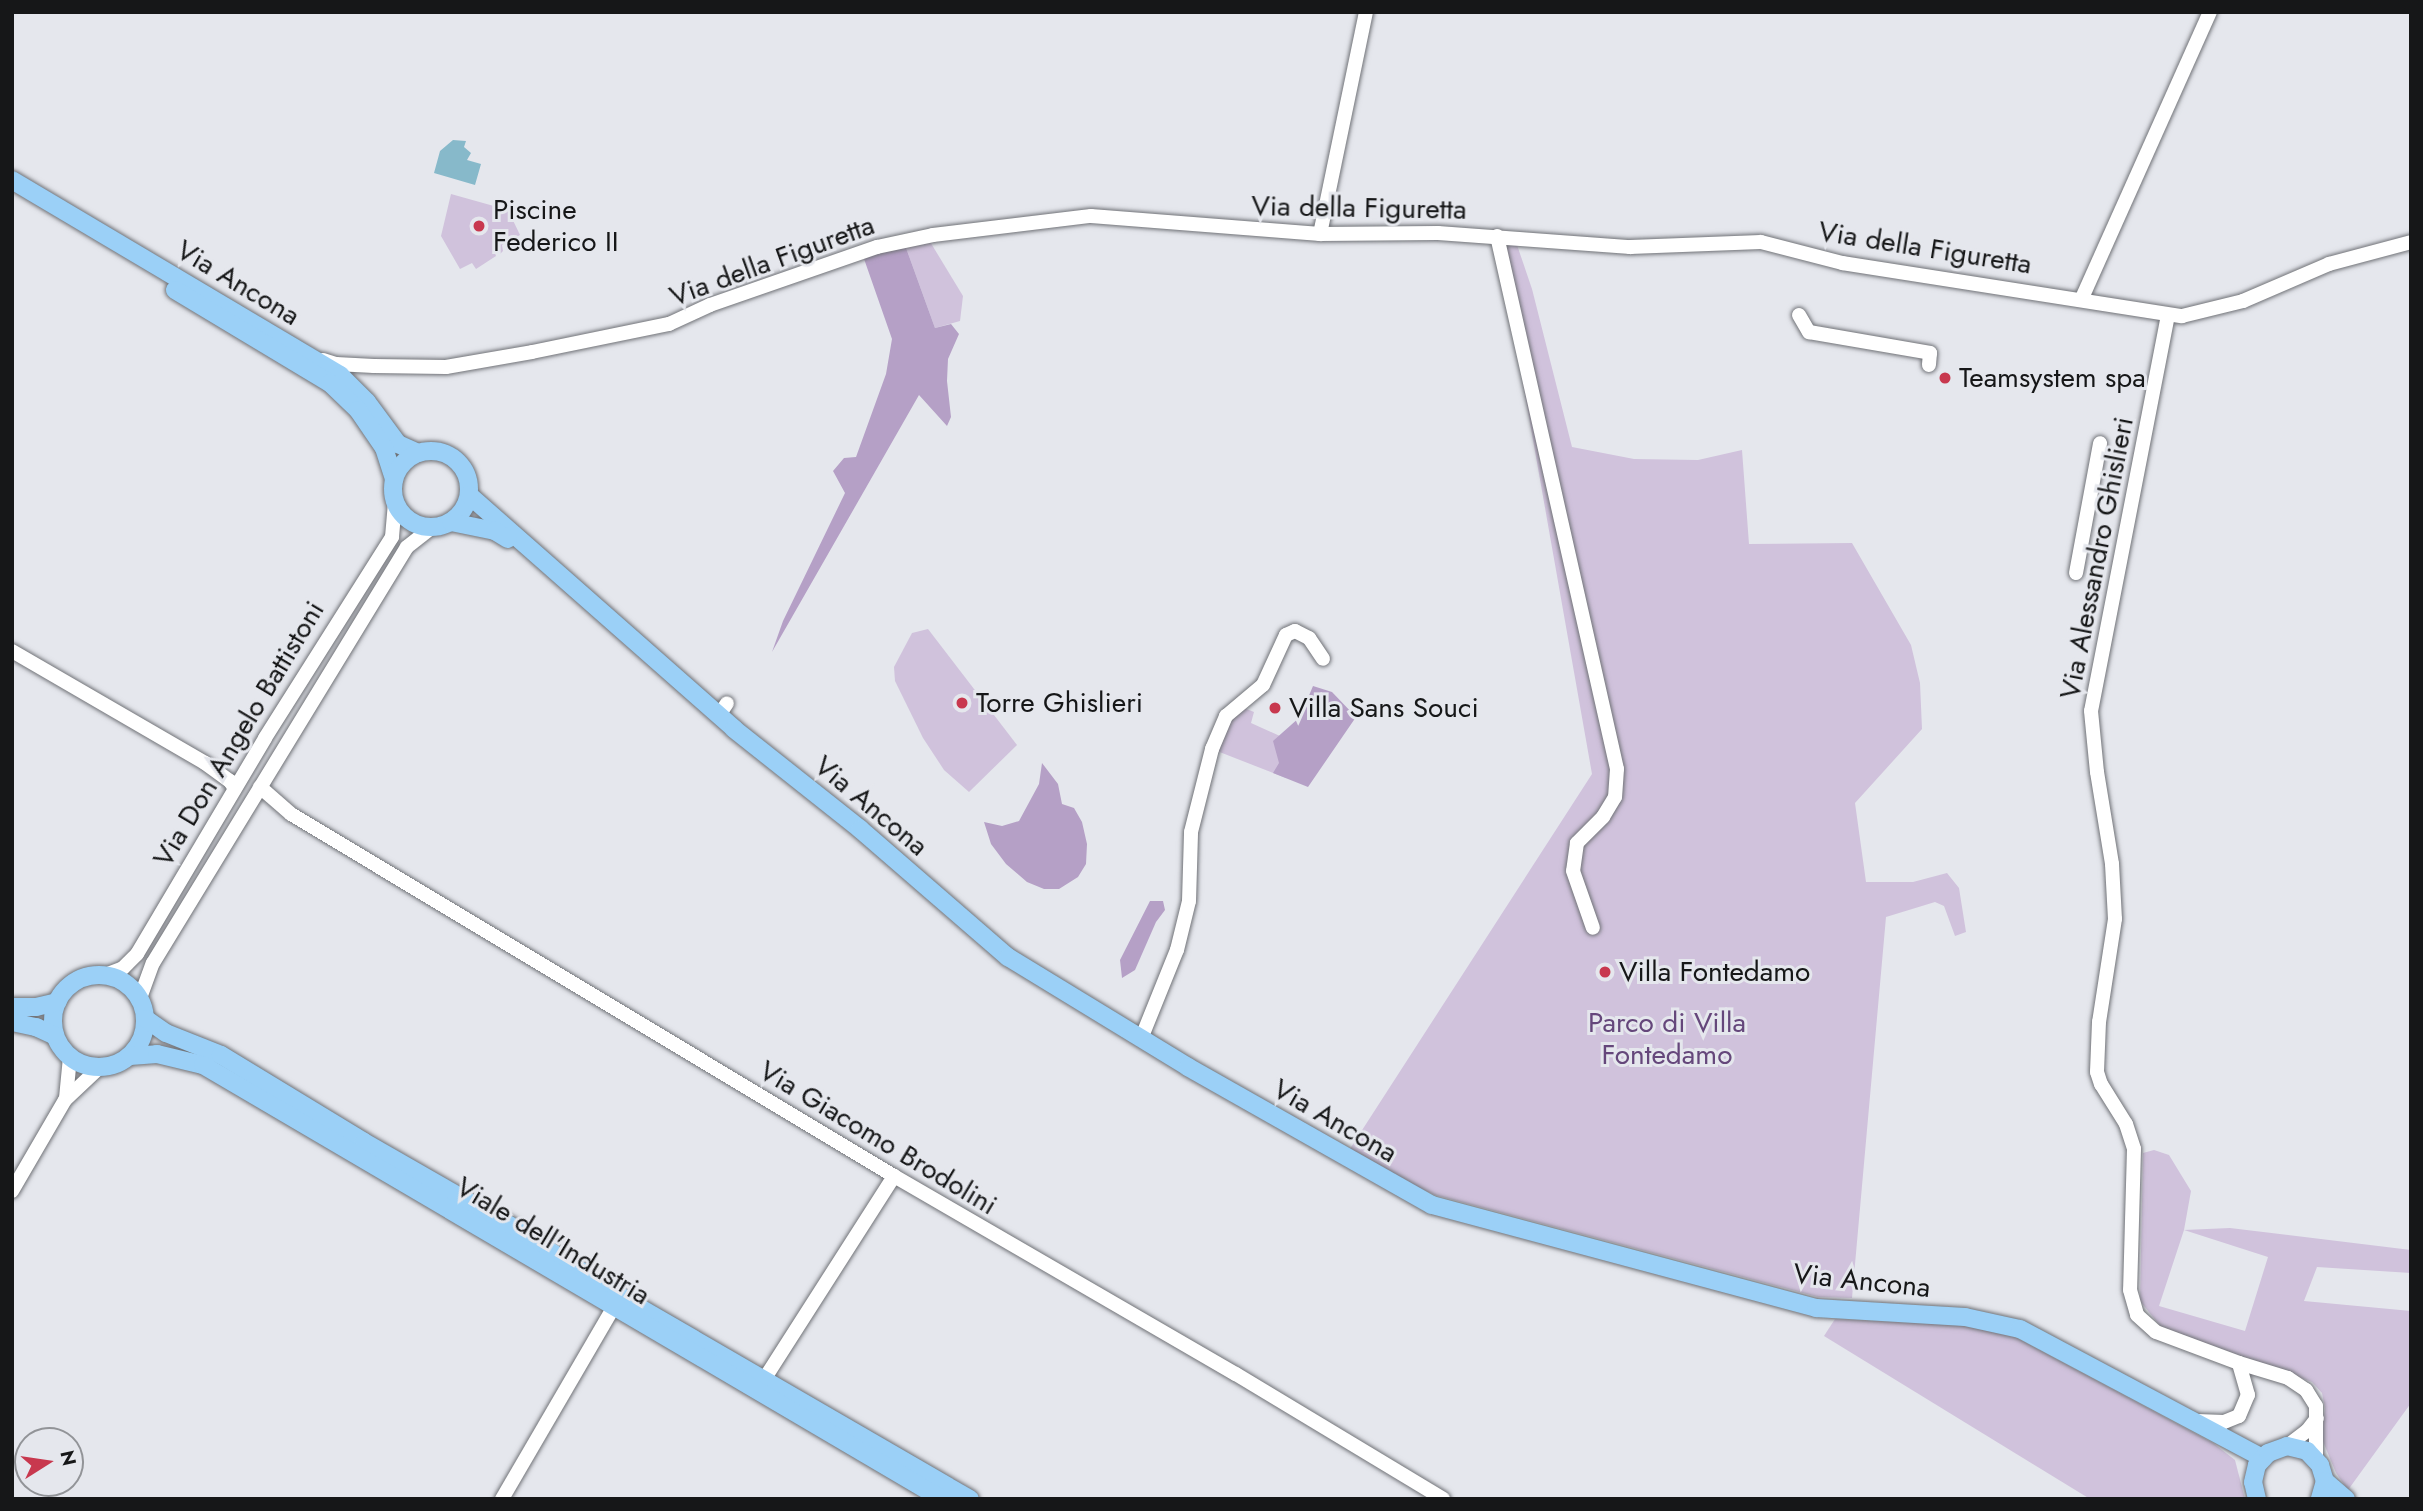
<!DOCTYPE html>
<html>
<head>
<meta charset="utf-8">
<style>
	body { margin:0 }
	#map { position:relative; width:2423px; height:1511px; overflow:hidden; background:#e5e7ed; font-family:Jost,sans-serif }
	div>[style] { position:absolute }
	.green>* { inset:0; background:#d0c2dc }
	.forest>* { inset:0; background:#b5a0c6 }
	.water>* { inset:0; background:#87b9ca }
	.roads { filter:drop-shadow(0 0 2px #707277) drop-shadow(0 0 2px #707277) }
	.minor>* { height:14px; margin:-7px; padding:0 7px; transform-origin:7px; border-radius:7px; background:#fff }
	.major>* { height:18px; margin:-9px; padding:0 9px; transform-origin:9px; border-radius:9px; background:#9bd0f7 }
	.major>.ring { margin:-9px; padding:0; box-sizing:content-box; background:none; border:18px solid #9bd0f7; border-radius:50% }
	.dots>* { width:19px; height:19px; translate:-50% -50%; box-sizing:border-box; border:4px solid #e5e7ed; border-radius:50% }
	span { translate:-50% -50%; white-space:nowrap; text-align:center; line-height:1.15; -webkit-text-stroke:6px #e5e7ed; paint-order:stroke }
	.street-label { font-size:28px; color:#161718 }
	.poi-label { font-size:28px; color:#161718 }
	.left { translate:0 -50%; text-align:left }
	.park-label { font-size:28px; color:#65477b }
	.frame { position:absolute; inset:0; border:14px solid #161718; pointer-events:none }
	.north { position:absolute; left:14px; top:1427px; width:70px; height:70px; box-sizing:border-box; background:#e5e7ed; border:2px solid #929498; border-radius:50%; rotate:78deg; font-size:19px; font-weight:700; line-height:28px; text-align:center; color:#161718 }
	.north::after { content:''; display:block; margin:auto; width:24px; height:32px; background:#c8384e; clip-path:polygon(50% 0,100% 100%,50% 72%,0 100%) }
</style>
</head>
<body>
<div id="map">
	<div class="green">
		<i style="clip-path:polygon(451px 194px,508px 210px,520px 235px,502px 245px,503px 251px,500px 254px,494px 250px,496px 256px,476px 269px,472px 263px,460px 269px,441px 236px)"></i>
		<i style="clip-path:polygon(1497px 236px,1515px 239px,1532px 289px,1572px 447px,1634px 459px,1698px 460px,1742px 450px,1749px 544px,1852px 543px,1911px 645px,1920px 683px,1922px 729px,1855px 803px,1866px 882px,1913px 882px,1947px 873px,1959px 888px,1966px 932px,1955px 936px,1944px 906px,1935px 902px,1886px 917px,1852px 1298px,1818px 1297px,1435px 1195px,1346px 1155px,1592px 774px)"></i>
		<i style="clip-path:polygon(929px 240px,963px 296px,960px 321px,935px 328px,905px 245px)"></i>
		<i style="clip-path:polygon(928px 629px,1017px 745px,969px 792px,944px 770px,923px 738px,895px 681px,894px 667px,912px 633px)"></i>
		<i style="clip-path:polygon(1244px 708px,1254px 712px,1251px 723px,1300px 745px,1286px 778px,1217px 751px,1225px 724px)"></i>
		<i style="clip-path:polygon(evenodd,2154px 1150px,2169px 1155px,2191px 1191px,2184px 1230px,2230px 1228px,2411px 1250px,2411px 1273px,2317px 1267px,2304px 1301px,2411px 1311px,2411px 1403px,2348px 1490px,2336px 1473px,2322px 1439px,2325px 1408px,2322px 1393px,2312px 1382px,2161px 1327px,2140px 1301px,2143px 1153px,2154px 1150px,2184px 1230px,2268px 1257px,2245px 1331px,2159px 1306px,2184px 1230px)"></i>
		<i style="clip-path:polygon(1835px 1319px,1975px 1326px,2017px 1338px,2213px 1443px,2235px 1460px,2245px 1499px,2090px 1499px,1824px 1336px)"></i>
	</div>
	<div class="forest">
		<i style="clip-path:polygon(905px 245px,935px 328px,951px 324px,959px 334px,948px 359px,947px 381px,951px 417px,947px 426px,919px 395px,772px 652px,783px 621px,845px 493px,833px 471px,844px 458px,856px 457px,886px 374px,892px 339px,863px 256px)"></i>
		<i style="clip-path:polygon(1313px 686px,1332px 692px,1356px 717px,1308px 787px,1273px 773px,1279px 763px,1273px 741px,1300px 717px)"></i>
		<i style="clip-path:polygon(1042px 763px,1058px 784px,1062px 804px,1074px 808px,1082px 822px,1087px 844px,1086px 864px,1078px 877px,1059px 889px,1044px 889px,1027px 882px,1006px 864px,991px 844px,984px 822px,1002px 826px,1019px 821px,1039px 784px)"></i>
		<i style="clip-path:polygon(1150px 901px,1163px 901px,1165px 910px,1156px 922px,1135px 970px,1122px 978px,1120px 960px)"></i>
	</div>
	<div class="water">
		<i style="clip-path:polygon(453px 140px,466px 141px,464px 147px,471px 153px,467px 160px,481px 164px,475px 185px,434px 173px,440px 151px)"></i>
	</div>
	<div class="roads">
		<div class="minor">
			<i style="left:1320px;top:234px;width:227px;rotate:-78.3deg"></i>
			<i style="left:1497px;top:236px;width:546px;rotate:77.31deg"></i>
			<i style="left:1617px;top:769px;width:28px;rotate:94deg"></i>
			<i style="left:1615px;top:797px;width:23px;rotate:121deg"></i>
			<i style="left:1603px;top:817px;width:37px;rotate:135deg"></i>
			<i style="left:1577px;top:843px;width:28px;rotate:98deg"></i>
			<i style="left:1573px;top:871px;width:60px;rotate:70.7deg"></i>
			<i style="left:2082px;top:298px;width:313px;rotate:-65.9deg"></i>
			<i style="left:1799px;top:315px;width:20px;rotate:60deg"></i>
			<i style="left:1809px;top:332px;width:123px;rotate:9.8deg"></i>
			<i style="left:1930px;top:353px;width:12px;rotate:95deg"></i>
			<i style="left:2168px;top:315px;width:403px;rotate:101deg"></i>
			<i style="left:2091px;top:711px;width:61px;rotate:84.4deg"></i>
			<i style="left:2097px;top:772px;width:93px;rotate:80.7deg"></i>
			<i style="left:2112px;top:864px;width:55px;rotate:86.9deg"></i>
			<i style="left:2115px;top:919px;width:104px;rotate:98.8deg"></i>
			<i style="left:2099px;top:1022px;width:50px;rotate:92.3deg"></i>
			<i style="left:2097px;top:1072px;width:13px;rotate:72deg"></i>
			<i style="left:2101px;top:1084px;width:47px;rotate:58deg"></i>
			<i style="left:2126px;top:1124px;width:26px;rotate:72deg"></i>
			<i style="left:2134px;top:1149px;width:141px;rotate:91.6deg"></i>
			<i style="left:2130px;top:1290px;width:26px;rotate:74deg"></i>
			<i style="left:2137px;top:1315px;width:25px;rotate:42deg"></i>
			<i style="left:2156px;top:1332px;width:89px;rotate:20.5deg"></i>
			<i style="left:2239px;top:1363px;width:51px;rotate:17deg"></i>
			<i style="left:2288px;top:1378px;width:22px;rotate:34deg"></i>
			<i style="left:2306px;top:1390px;width:19px;rotate:58deg"></i>
			<i style="left:2316px;top:1406px;width:52px;rotate:90deg"></i>
			<i style="left:323px;top:360px;width:14px;rotate:17deg"></i>
			<i style="left:336px;top:364px;width:38px;rotate:3deg"></i>
			<i style="left:374px;top:366px;width:72px;rotate:0.8deg"></i>
			<i style="left:446px;top:367px;width:87px;rotate:-9.9deg"></i>
			<i style="left:532px;top:352px;width:140px;rotate:-11.6deg"></i>
			<i style="left:669px;top:324px;width:45px;rotate:-24.9deg"></i>
			<i style="left:710px;top:305px;width:177px;rotate:-19.2deg"></i>
			<i style="left:877px;top:247px;width:57px;rotate:-12.1deg"></i>
			<i style="left:933px;top:235px;width:159px;rotate:-6.9deg"></i>
			<i style="left:1091px;top:216px;width:230px;rotate:4.5deg"></i>
			<i style="left:1320px;top:234px;width:118px;rotate:-0.5deg"></i>
			<i style="left:1438px;top:233px;width:193px;rotate:4.2deg"></i>
			<i style="left:1630px;top:247px;width:131px;rotate:-2.2deg"></i>
			<i style="left:1761px;top:242px;width:84px;rotate:14.5deg"></i>
			<i style="left:1842px;top:263px;width:344px;rotate:8.9deg"></i>
			<i style="left:2182px;top:316px;width:63px;rotate:-13.8deg"></i>
			<i style="left:2243px;top:301px;width:94px;rotate:-23.3deg"></i>
			<i style="left:2329px;top:264px;width:85px;rotate:-15deg"></i>
			<i style="left:2076px;top:573px;width:132px;rotate:-79.5deg"></i>
			<i style="left:12px;top:651px;width:223px;rotate:30.1deg"></i>
			<i style="left:205px;top:763px;width:31px;rotate:36deg"></i>
			<i style="left:230px;top:781px;width:9px;rotate:58deg"></i>
			<i style="left:719px;top:715px;width:14px;rotate:-56deg"></i>
			<i style="left:260px;top:787px;width:41px;rotate:41.1deg"></i>
			<i style="left:291px;top:814px;width:703px;rotate:30.98deg"></i>
			<i style="left:894px;top:1176px;width:395px;rotate:30.1deg"></i>
			<i style="left:1236px;top:1374px;width:242px;rotate:31.1deg"></i>
			<i style="left:105px;top:975px;width:19px;rotate:-21deg"></i>
			<i style="left:123px;top:968px;width:20px;rotate:-45deg"></i>
			<i style="left:137px;top:954px;width:251px;rotate:-59.3deg"></i>
			<i style="left:265px;top:738px;width:238px;rotate:-57.7deg"></i>
			<i style="left:392px;top:537px;width:33px;rotate:-85deg"></i>
			<i style="left:140px;top:998px;width:37px;rotate:-70deg"></i>
			<i style="left:153px;top:963px;width:487px;rotate:-58.6deg"></i>
			<i style="left:407px;top:547px;width:31px;rotate:-38deg"></i>
			<i style="left:1141px;top:1039px;width:96px;rotate:-68deg"></i>
			<i style="left:1177px;top:950px;width:50px;rotate:-76.2deg"></i>
			<i style="left:1189px;top:901px;width:69px;rotate:-88.3deg"></i>
			<i style="left:1191px;top:832px;width:86px;rotate:-75.8deg"></i>
			<i style="left:1212px;top:749px;width:36px;rotate:-67deg"></i>
			<i style="left:1226px;top:716px;width:48px;rotate:-40deg"></i>
			<i style="left:1263px;top:685px;width:55px;rotate:-65.3deg"></i>
			<i style="left:1286px;top:635px;width:10px;rotate:-24deg"></i>
			<i style="left:1295px;top:631px;width:16px;rotate:27deg"></i>
			<i style="left:1309px;top:638px;width:25px;rotate:56deg"></i>
			<i style="left:66px;top:1098px;width:41px;rotate:-84.4deg"></i>
			<i style="left:12px;top:1191px;width:105px;rotate:-59.8deg"></i>
			<i style="left:65px;top:1100px;width:47px;rotate:-43.3deg"></i>
			<i style="left:765px;top:1378px;width:240px;rotate:-57.4deg"></i>
			<i style="left:2197px;top:1421px;width:27px;rotate:2deg"></i>
			<i style="left:2224px;top:1422px;width:16px;rotate:-22deg"></i>
			<i style="left:2239px;top:1416px;width:23px;rotate:-67deg"></i>
			<i style="left:2248px;top:1395px;width:33px;rotate:-106deg"></i>
			<i style="left:2287px;top:1446px;width:25px;rotate:-37deg"></i>
			<i style="left:2307px;top:1431px;width:16px;rotate:-52deg"></i>
			<i style="left:502px;top:1499px;width:221px;rotate:-59.8deg"></i>
		</div>
		<div class="major">
			<i style="left:12px;top:180px;width:382px;rotate:30.7deg"></i>
			<i style="left:340px;top:375px;width:38px;rotate:45deg"></i>
			<i style="left:367px;top:402px;width:52px;rotate:53.6deg"></i>
			<i style="left:398px;top:444px;width:22px;rotate:24deg"></i>
			<i style="left:175px;top:290px;width:181px;rotate:31deg"></i>
			<i style="left:330px;top:383px;width:39px;rotate:44deg"></i>
			<i style="left:358px;top:410px;width:46px;rotate:55.6deg"></i>
			<i style="left:384px;top:448px;width:33px;rotate:72deg"></i>
			<i class="ring" style="left:393px;top:451px;width:58px;height:58px"></i>
			<i style="left:469px;top:495px;width:354px;rotate:41.4deg"></i>
			<i style="left:734px;top:729px;width:161px;rotate:38.4deg"></i>
			<i style="left:860px;top:829px;width:196px;rotate:40.9deg"></i>
			<i style="left:1008px;top:957px;width:211px;rotate:31.4deg"></i>
			<i style="left:1188px;top:1067px;width:280px;rotate:29.5deg"></i>
			<i style="left:1432px;top:1205px;width:398px;rotate:15deg"></i>
			<i style="left:1816px;top:1308px;width:149px;rotate:3.5deg"></i>
			<i style="left:1965px;top:1317px;width:56px;rotate:12.3deg"></i>
			<i style="left:2020px;top:1329px;width:275px;rotate:28deg"></i>
			<i style="left:451px;top:522px;width:45px;rotate:11.6deg"></i>
			<i style="left:495px;top:531px;width:15px;rotate:32deg"></i>
			<i class="ring" style="left:53px;top:975px;width:74px;height:74px"></i>
			<i style="left:12px;top:1007px;width:24px"></i>
			<i style="left:36px;top:1007px;width:22px;rotate:-13deg"></i>
			<i style="left:146px;top:1019px;width:24px;rotate:35deg"></i>
			<i style="left:166px;top:1033px;width:59px;rotate:21.8deg"></i>
			<i style="left:221px;top:1055px;width:167px;rotate:31.3deg"></i>
			<i style="left:364px;top:1142px;width:167px;rotate:29.8deg"></i>
			<i style="left:509px;top:1225px;width:141px;rotate:32.6deg"></i>
			<i style="left:628px;top:1301px;width:395px;rotate:30.1deg"></i>
			<i style="left:12px;top:1022px;width:25px;rotate:12deg"></i>
			<i style="left:36px;top:1027px;width:21px;rotate:25deg"></i>
			<i style="left:130px;top:1056px;width:27px;rotate:-4deg"></i>
			<i style="left:157px;top:1054px;width:47px;rotate:13.4deg"></i>
			<i style="left:203px;top:1065px;width:857px;rotate:30.42deg"></i>
			<i style="left:2325px;top:1481px;width:28px;rotate:41deg"></i>
			<i style="left:2257px;top:1499px;width:17px;rotate:-103deg"></i>
			<i style="left:2253px;top:1482px;width:17px;rotate:-77deg"></i>
			<i style="left:2257px;top:1465px;width:16px;rotate:-47deg"></i>
			<i style="left:2268px;top:1453px;width:20px;rotate:-20deg"></i>
			<i style="left:2287px;top:1446px;width:21px;rotate:14deg"></i>
			<i style="left:2307px;top:1451px;width:19px;rotate:47deg"></i>
			<i style="left:2320px;top:1465px;width:17px;rotate:73deg"></i>
			<i style="left:2325px;top:1481px;width:19px;rotate:106deg"></i>
		</div>
	</div>
	<div class="dots">
		<i style="left:479px;top:226px;background:#c8384e"></i>
		<i style="left:1945px;top:378px;background:#c8384e"></i>
		<i style="left:962px;top:703px;background:#c8384e"></i>
		<i style="left:1275px;top:708px;background:#c8384e"></i>
		<i style="left:1605px;top:972px;background:#c8384e"></i>
	</div>
	<div class="street-label">
		<span style="left:1359px;top:208px;rotate:1deg">Via della Figuretta</span>
		<span style="left:1925px;top:248px;rotate:9deg">Via della Figuretta</span>
		<span style="left:772px;top:261px;rotate:-20deg">Via della Figuretta</span>
		<span style="left:238px;top:283px;rotate:31deg">Via Ancona</span>
		<span style="left:2097px;top:558px;rotate:-79deg">Via Alessandro Ghislieri</span>
		<span style="left:239px;top:734px;rotate:-59deg">Via Don Angelo Battistoni</span>
		<span style="left:871px;top:806px;rotate:40deg">Via Ancona</span>
		<span style="left:1335px;top:1121px;rotate:30deg">Via Ancona</span>
		<span style="left:878px;top:1138px;rotate:31deg">Via Giacomo Brodolini</span>
		<span style="left:553px;top:1241px;rotate:31deg">Viale dell'Industria</span>
		<span style="left:1862px;top:1281px;rotate:6deg">Via Ancona</span>
	</div>
	<div class="poi-label">
		<span class="left" style="left:493px;top:226px">Piscine<br>Federico II</span>
		<span class="left" style="left:1959px;top:378px">Teamsystem spa</span>
		<span class="left" style="left:976px;top:703px">Torre Ghislieri</span>
		<span class="left" style="left:1289px;top:708px">Villa Sans Souci</span>
		<span class="left" style="left:1619px;top:972px">Villa Fontedamo</span>
	</div>
	<div class="park-label">
		<span style="left:1667px;top:1039px">Parco di Villa<br>Fontedamo</span>
	</div>
	<div class="frame"></div>
	<div class="north">N</div>
</div>
</body>
</html>
